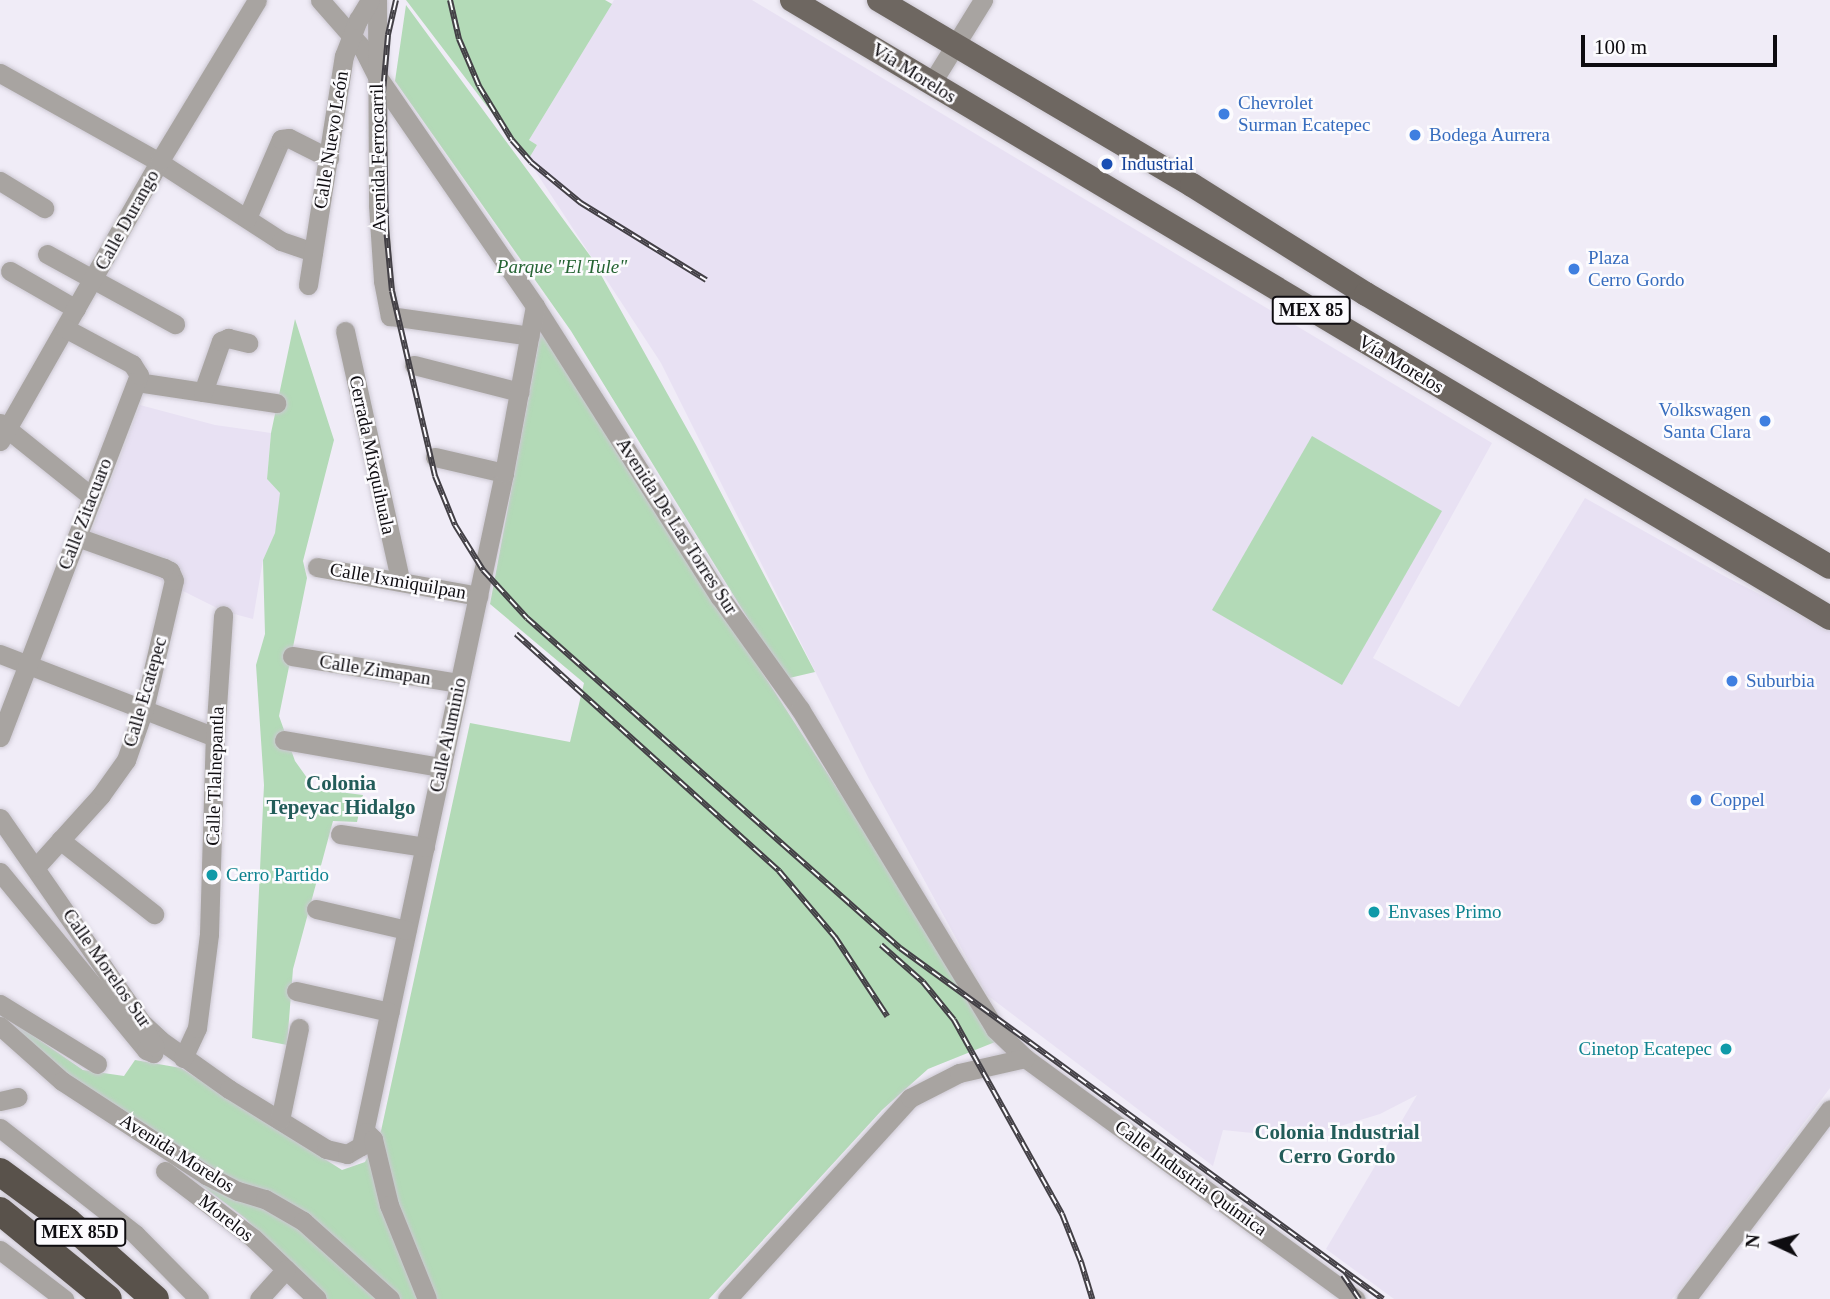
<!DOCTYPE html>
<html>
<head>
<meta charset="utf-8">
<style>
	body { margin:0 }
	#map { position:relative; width:1830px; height:1299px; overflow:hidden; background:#f0ecf7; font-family:"Times New Roman",serif }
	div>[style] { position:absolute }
	.built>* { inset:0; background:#e8e1f3 }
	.green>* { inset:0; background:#b3dab7 }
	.roads { filter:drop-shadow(0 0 2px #ccc8d2) drop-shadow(0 0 2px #ccc8d2) }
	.minor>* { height:19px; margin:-9.5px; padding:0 9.5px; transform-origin:9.5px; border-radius:9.5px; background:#a8a4a1 }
	.major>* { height:24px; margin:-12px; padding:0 12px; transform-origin:12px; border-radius:12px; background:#6e6761 }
	.highway>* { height:28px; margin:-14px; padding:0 14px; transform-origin:14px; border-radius:14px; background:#59524b }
	.rail>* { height:6px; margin-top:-3px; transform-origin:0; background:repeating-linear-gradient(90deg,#fcfbfe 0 10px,#434046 0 20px); box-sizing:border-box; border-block:2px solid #434046 }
	.dots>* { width:19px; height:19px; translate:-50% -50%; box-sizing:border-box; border:4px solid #fcfbfe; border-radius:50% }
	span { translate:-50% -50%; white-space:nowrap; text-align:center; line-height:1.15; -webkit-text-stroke:5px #fcfbfe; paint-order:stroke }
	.shield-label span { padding:2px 5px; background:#fcfbfe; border:2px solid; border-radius:5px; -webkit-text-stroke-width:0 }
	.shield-label { font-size:18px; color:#0e0c10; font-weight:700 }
	.street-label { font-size:19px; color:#0e0c10 }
	.shop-label { font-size:19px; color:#366cbe }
	.left { translate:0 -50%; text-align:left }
	.right { translate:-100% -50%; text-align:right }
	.transit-label { font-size:19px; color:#164399 }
	.park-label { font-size:19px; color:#246332; font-style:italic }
	.culture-label { font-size:19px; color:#0d838f }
	.neighbourhood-label { font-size:21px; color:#225c59; font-weight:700 }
	.north { position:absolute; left:1739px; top:1208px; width:70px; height:70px; -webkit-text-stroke:5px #fcfbfe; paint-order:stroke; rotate:275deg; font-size:19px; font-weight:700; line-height:28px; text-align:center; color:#0e0c10 }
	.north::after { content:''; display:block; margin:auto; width:24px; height:32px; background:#0e0c10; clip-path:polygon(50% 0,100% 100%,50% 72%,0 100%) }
	.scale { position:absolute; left:1581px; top:35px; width:196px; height:32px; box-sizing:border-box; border:4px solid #0e0c10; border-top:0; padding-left:9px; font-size:21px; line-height:24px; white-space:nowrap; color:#0e0c10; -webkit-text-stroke:5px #fcfbfe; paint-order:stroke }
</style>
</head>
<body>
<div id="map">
	<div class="built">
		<i style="clip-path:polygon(614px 0,752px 0,1492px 443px,1373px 658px,1459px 707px,1585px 498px,1726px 577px,1830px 630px,1830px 1088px,1672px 1299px,1394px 1299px,1326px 1249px,1417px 1095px,1380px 1114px,1324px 1131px,1272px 1135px,1223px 1130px,1213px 1166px,987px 995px,869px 779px,661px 363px,528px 160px,537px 145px,529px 140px)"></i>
		<i style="clip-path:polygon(140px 405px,215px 425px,271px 433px,267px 479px,281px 493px,275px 534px,263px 560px,253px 619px,223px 611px,87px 543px)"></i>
	</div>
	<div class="green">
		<i style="clip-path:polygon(406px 0,605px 0,612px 4px,529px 140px,537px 145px,528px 160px)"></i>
		<i style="clip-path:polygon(406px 5px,591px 257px,696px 445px,815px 672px,785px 679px,571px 331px,395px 81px)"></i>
		<i style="clip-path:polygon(295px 319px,334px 440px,303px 561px,307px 578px,279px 716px,295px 761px,315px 789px,363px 795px,357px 822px,333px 821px,293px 969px,287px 1045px,252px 1038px,264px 785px,256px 665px,265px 634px,263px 560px,275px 533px,280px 493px,267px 479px,271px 433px)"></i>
		<i style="clip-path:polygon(541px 331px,1000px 1040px,928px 1069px,882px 1110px,709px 1299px,322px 1299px,245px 1218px,0 1033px,0 1013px,83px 1070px,124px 1076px,135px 1060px,181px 1068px,342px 1170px,365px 1162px,381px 1131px,470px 723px,570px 742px,584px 683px,490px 604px)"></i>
		<i style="clip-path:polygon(1312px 436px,1442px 511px,1342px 685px,1212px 610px)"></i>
	</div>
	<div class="roads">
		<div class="minor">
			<i style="left:320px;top:0;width:65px;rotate:48.7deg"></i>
			<i style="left:363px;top:49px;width:30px;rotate:63deg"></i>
			<i style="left:377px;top:76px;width:279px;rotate:55.5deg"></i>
			<i style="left:535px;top:306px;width:345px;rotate:57.6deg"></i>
			<i style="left:720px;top:597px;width:138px;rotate:54.5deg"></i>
			<i style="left:800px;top:709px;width:375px;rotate:58.6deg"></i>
			<i style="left:995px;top:1029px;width:42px;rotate:44deg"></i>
			<i style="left:1025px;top:1058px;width:409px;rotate:36.1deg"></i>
			<i style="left:377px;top:0;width:205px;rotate:89.7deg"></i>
			<i style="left:378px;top:205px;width:76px;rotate:86.2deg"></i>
			<i style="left:383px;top:281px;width:36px;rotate:79deg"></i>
			<i style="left:390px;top:316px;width:141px;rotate:8.1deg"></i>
			<i style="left:0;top:73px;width:182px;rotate:29.2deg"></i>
			<i style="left:159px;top:162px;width:145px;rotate:32.9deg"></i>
			<i style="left:281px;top:241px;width:34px;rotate:19deg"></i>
			<i style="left:931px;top:84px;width:99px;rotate:-58.2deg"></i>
			<i style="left:0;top:181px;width:52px;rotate:31.5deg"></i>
			<i style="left:247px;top:218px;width:86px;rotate:-66.7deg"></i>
			<i style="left:281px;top:139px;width:8px;rotate:-7deg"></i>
			<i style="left:289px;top:138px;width:45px;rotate:26.6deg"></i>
			<i style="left:47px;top:254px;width:146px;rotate:28.7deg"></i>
			<i style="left:10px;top:271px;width:76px;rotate:29.9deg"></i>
			<i style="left:308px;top:285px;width:232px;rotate:-81.1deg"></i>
			<i style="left:344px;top:56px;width:39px;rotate:-69deg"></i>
			<i style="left:358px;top:20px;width:23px;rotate:-59deg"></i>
			<i style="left:345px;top:331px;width:255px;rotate:77.5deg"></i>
			<i style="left:414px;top:365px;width:109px;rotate:14.3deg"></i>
			<i style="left:137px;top:382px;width:141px;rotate:8.6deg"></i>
			<i style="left:203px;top:392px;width:54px;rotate:-70.6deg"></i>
			<i style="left:221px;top:341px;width:8px;rotate:-23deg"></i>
			<i style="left:228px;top:338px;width:21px;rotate:14deg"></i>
			<i style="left:0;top:423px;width:118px;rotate:38.8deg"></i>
			<i style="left:0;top:441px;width:321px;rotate:-60.3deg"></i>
			<i style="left:159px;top:162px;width:189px;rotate:-58.8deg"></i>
			<i style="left:435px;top:457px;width:71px;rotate:13.1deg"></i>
			<i style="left:317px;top:567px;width:164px;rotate:10.2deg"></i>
			<i style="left:0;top:654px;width:230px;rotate:21.1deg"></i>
			<i style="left:292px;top:656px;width:168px;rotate:9.2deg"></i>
			<i style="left:0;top:737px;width:388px;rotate:-69deg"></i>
			<i style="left:139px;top:375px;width:13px;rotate:-122deg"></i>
			<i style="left:132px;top:364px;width:76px;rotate:-151.8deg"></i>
			<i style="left:284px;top:740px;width:159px;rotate:9.8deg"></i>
			<i style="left:0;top:818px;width:248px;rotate:55.3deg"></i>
			<i style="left:141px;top:1022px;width:26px;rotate:43deg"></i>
			<i style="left:160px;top:1040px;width:85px;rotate:35.4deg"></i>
			<i style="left:229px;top:1089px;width:114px;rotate:31.7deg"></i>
			<i style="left:326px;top:1149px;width:22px;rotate:13deg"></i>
			<i style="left:347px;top:1154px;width:16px;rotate:-30deg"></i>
			<i style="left:361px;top:1146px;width:688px;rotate:-78deg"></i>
			<i style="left:504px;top:473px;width:170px;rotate:-79.5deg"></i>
			<i style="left:340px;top:834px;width:86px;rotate:8.7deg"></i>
			<i style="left:60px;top:840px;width:120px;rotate:38.2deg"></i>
			<i style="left:36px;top:867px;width:97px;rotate:-47.9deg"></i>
			<i style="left:101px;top:795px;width:43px;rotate:-54.5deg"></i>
			<i style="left:126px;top:760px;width:54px;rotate:-70.6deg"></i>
			<i style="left:144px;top:709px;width:132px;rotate:-76.9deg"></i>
			<i style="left:174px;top:580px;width:10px;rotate:-114deg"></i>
			<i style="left:170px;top:571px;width:7px;rotate:-153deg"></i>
			<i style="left:164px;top:568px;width:92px;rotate:-160.4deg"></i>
			<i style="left:0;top:872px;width:230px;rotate:50.6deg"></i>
			<i style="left:146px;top:1050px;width:8px;rotate:23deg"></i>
			<i style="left:153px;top:1053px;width:6px;rotate:-72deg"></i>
			<i style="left:155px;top:1047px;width:20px;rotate:-123deg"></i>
			<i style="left:316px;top:909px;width:93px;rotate:13deg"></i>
			<i style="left:296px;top:991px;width:96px;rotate:12.6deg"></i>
			<i style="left:0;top:1004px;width:114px;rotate:31.7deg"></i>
			<i style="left:0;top:1026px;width:83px;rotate:41.6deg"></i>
			<i style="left:62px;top:1081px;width:172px;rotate:33.1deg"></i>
			<i style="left:206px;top:1175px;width:36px;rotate:27deg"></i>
			<i style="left:238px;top:1191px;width:28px;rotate:17deg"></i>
			<i style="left:265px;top:1199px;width:44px;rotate:30.1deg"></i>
			<i style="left:303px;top:1221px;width:117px;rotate:41.9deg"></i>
			<i style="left:183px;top:1058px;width:33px;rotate:-65deg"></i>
			<i style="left:197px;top:1028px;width:95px;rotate:-82.7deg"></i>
			<i style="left:209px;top:934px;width:197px;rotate:-88.3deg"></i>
			<i style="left:215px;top:737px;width:122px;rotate:-86.2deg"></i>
			<i style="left:0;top:1101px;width:18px;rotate:-13deg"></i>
			<i style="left:280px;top:1120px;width:94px;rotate:-78.3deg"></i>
			<i style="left:0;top:1128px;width:172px;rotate:38.1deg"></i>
			<i style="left:135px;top:1234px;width:91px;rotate:45.4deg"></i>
			<i style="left:366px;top:1132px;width:10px;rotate:45deg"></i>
			<i style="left:373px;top:1139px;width:68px;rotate:76.4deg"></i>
			<i style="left:389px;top:1205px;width:101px;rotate:68deg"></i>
			<i style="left:165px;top:1171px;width:111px;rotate:37.3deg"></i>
			<i style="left:253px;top:1238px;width:88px;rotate:43.6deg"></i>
			<i style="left:0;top:1250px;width:81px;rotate:37.4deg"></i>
			<i style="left:259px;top:1299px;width:40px;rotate:-48deg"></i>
			<i style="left:727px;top:1299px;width:272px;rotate:-47.7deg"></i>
			<i style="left:910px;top:1098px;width:55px;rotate:-27deg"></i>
			<i style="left:959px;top:1073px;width:68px;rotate:-12.8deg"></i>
			<i style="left:1686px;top:1299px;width:238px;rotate:-52.8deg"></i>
		</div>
		<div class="major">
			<i style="left:792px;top:0;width:1208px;rotate:30.77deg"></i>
			<i style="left:879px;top:0;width:364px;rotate:30.6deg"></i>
			<i style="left:1192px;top:185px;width:205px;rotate:32.1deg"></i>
			<i style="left:1366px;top:294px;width:538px;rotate:30.47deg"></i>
		</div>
		<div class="highway">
			<i style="left:0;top:1172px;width:84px;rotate:36.3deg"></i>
			<i style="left:68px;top:1222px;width:116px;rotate:41.5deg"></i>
			<i style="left:0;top:1211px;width:139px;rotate:39.2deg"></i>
		</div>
	</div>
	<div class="rail">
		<i style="left:396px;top:0;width:36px;rotate:103deg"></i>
		<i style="left:388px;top:35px;width:57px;rotate:95deg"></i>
		<i style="left:383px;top:92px;width:136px;rotate:88.7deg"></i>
		<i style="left:386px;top:228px;width:63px;rotate:84.6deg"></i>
		<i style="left:392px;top:291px;width:190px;rotate:76.9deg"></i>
		<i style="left:435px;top:476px;width:53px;rotate:67.8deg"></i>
		<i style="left:455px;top:525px;width:53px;rotate:58.1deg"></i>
		<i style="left:483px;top:570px;width:65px;rotate:47.5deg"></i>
		<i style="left:527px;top:618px;width:498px;rotate:41.5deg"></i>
		<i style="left:900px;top:948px;width:597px;rotate:36.01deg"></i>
		<i style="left:450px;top:0;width:40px;rotate:77deg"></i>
		<i style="left:459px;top:39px;width:51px;rotate:66.9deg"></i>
		<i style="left:479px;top:86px;width:63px;rotate:58.6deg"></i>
		<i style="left:512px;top:140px;width:29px;rotate:49deg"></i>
		<i style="left:531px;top:162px;width:65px;rotate:39.4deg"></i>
		<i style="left:581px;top:203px;width:147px;rotate:31.6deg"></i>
		<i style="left:516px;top:634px;width:354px;rotate:42deg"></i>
		<i style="left:779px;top:871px;width:87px;rotate:49.7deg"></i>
		<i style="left:835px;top:937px;width:95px;rotate:56.6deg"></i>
		<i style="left:881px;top:945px;width:56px;rotate:41.4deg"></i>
		<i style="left:923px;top:982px;width:49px;rotate:50.8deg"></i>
		<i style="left:954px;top:1020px;width:222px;rotate:60.9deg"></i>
		<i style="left:1062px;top:1214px;width:52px;rotate:68.4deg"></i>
		<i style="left:1081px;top:1262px;width:39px;rotate:73deg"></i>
		<i style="left:1343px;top:1275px;width:29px;rotate:56deg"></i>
	</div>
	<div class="dots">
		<i style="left:1224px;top:114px;background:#3f7fe0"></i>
		<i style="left:1415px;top:135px;background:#3f7fe0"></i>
		<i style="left:1107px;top:164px;background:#1a4fb4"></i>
		<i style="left:1574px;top:269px;background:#3f7fe0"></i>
		<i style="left:1765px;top:421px;background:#3f7fe0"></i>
		<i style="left:1732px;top:681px;background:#3f7fe0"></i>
		<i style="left:1696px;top:800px;background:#3f7fe0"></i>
		<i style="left:212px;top:875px;background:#0f9aa8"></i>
		<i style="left:1374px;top:912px;background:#0f9aa8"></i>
		<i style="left:1726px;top:1049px;background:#0f9aa8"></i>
	</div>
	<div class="shield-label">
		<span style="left:1311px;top:310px">MEX 85</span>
		<span style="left:80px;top:1232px">MEX 85D</span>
	</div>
	<div class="street-label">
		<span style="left:914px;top:73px;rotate:32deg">Vía Morelos</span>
		<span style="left:331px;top:140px;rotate:-81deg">Calle Nuevo León</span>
		<span style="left:378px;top:158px;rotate:-91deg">Avenida Ferrocarril</span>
		<span style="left:127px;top:220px;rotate:-61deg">Calle Durango</span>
		<span style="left:1401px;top:364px;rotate:31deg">Vía Morelos</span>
		<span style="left:372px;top:455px;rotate:78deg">Cerrada Mixquihuala</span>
		<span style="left:85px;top:514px;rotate:-69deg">Calle Zitacuaro</span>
		<span style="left:677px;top:526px;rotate:57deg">Avenida De Las Torres Sur</span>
		<span style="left:398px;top:581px;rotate:10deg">Calle Ixmiquilpan</span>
		<span style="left:375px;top:670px;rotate:9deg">Calle Zimapan</span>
		<span style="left:145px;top:692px;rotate:-74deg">Calle Ecatepec</span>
		<span style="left:448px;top:735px;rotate:-78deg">Calle Aluminio</span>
		<span style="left:215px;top:776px;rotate:-88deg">Calle Tlalnepantla</span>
		<span style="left:107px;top:968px;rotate:55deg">Calle Morelos Sur</span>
		<span style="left:177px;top:1153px;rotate:32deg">Avenida Morelos</span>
		<span style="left:1191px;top:1178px;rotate:36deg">Calle Industria Química</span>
		<span style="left:226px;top:1218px;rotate:38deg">Morelos</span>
	</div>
	<div class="shop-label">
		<span class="left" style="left:1238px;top:114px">Chevrolet<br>Surman Ecatepec</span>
		<span class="left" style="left:1429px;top:135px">Bodega Aurrera</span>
		<span class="left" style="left:1588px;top:269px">Plaza<br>Cerro Gordo</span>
		<span class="right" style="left:1751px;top:421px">Volkswagen<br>Santa Clara</span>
		<span class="left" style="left:1746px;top:681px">Suburbia</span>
		<span class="left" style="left:1710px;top:800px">Coppel</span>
	</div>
	<div class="transit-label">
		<span class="left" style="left:1121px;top:164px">Industrial</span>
	</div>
	<div class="park-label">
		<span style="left:562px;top:267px">Parque "El Tule"</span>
	</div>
	<div class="culture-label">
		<span class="left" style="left:226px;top:875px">Cerro Partido</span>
		<span class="left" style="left:1388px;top:912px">Envases Primo</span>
		<span class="right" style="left:1712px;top:1049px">Cinetop Ecatepec</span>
	</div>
	<div class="neighbourhood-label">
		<span style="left:341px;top:795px">Colonia<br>Tepeyac Hidalgo</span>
		<span style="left:1337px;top:1144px">Colonia Industrial<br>Cerro Gordo</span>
	</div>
	<div class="north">N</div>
	<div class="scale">100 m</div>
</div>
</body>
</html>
